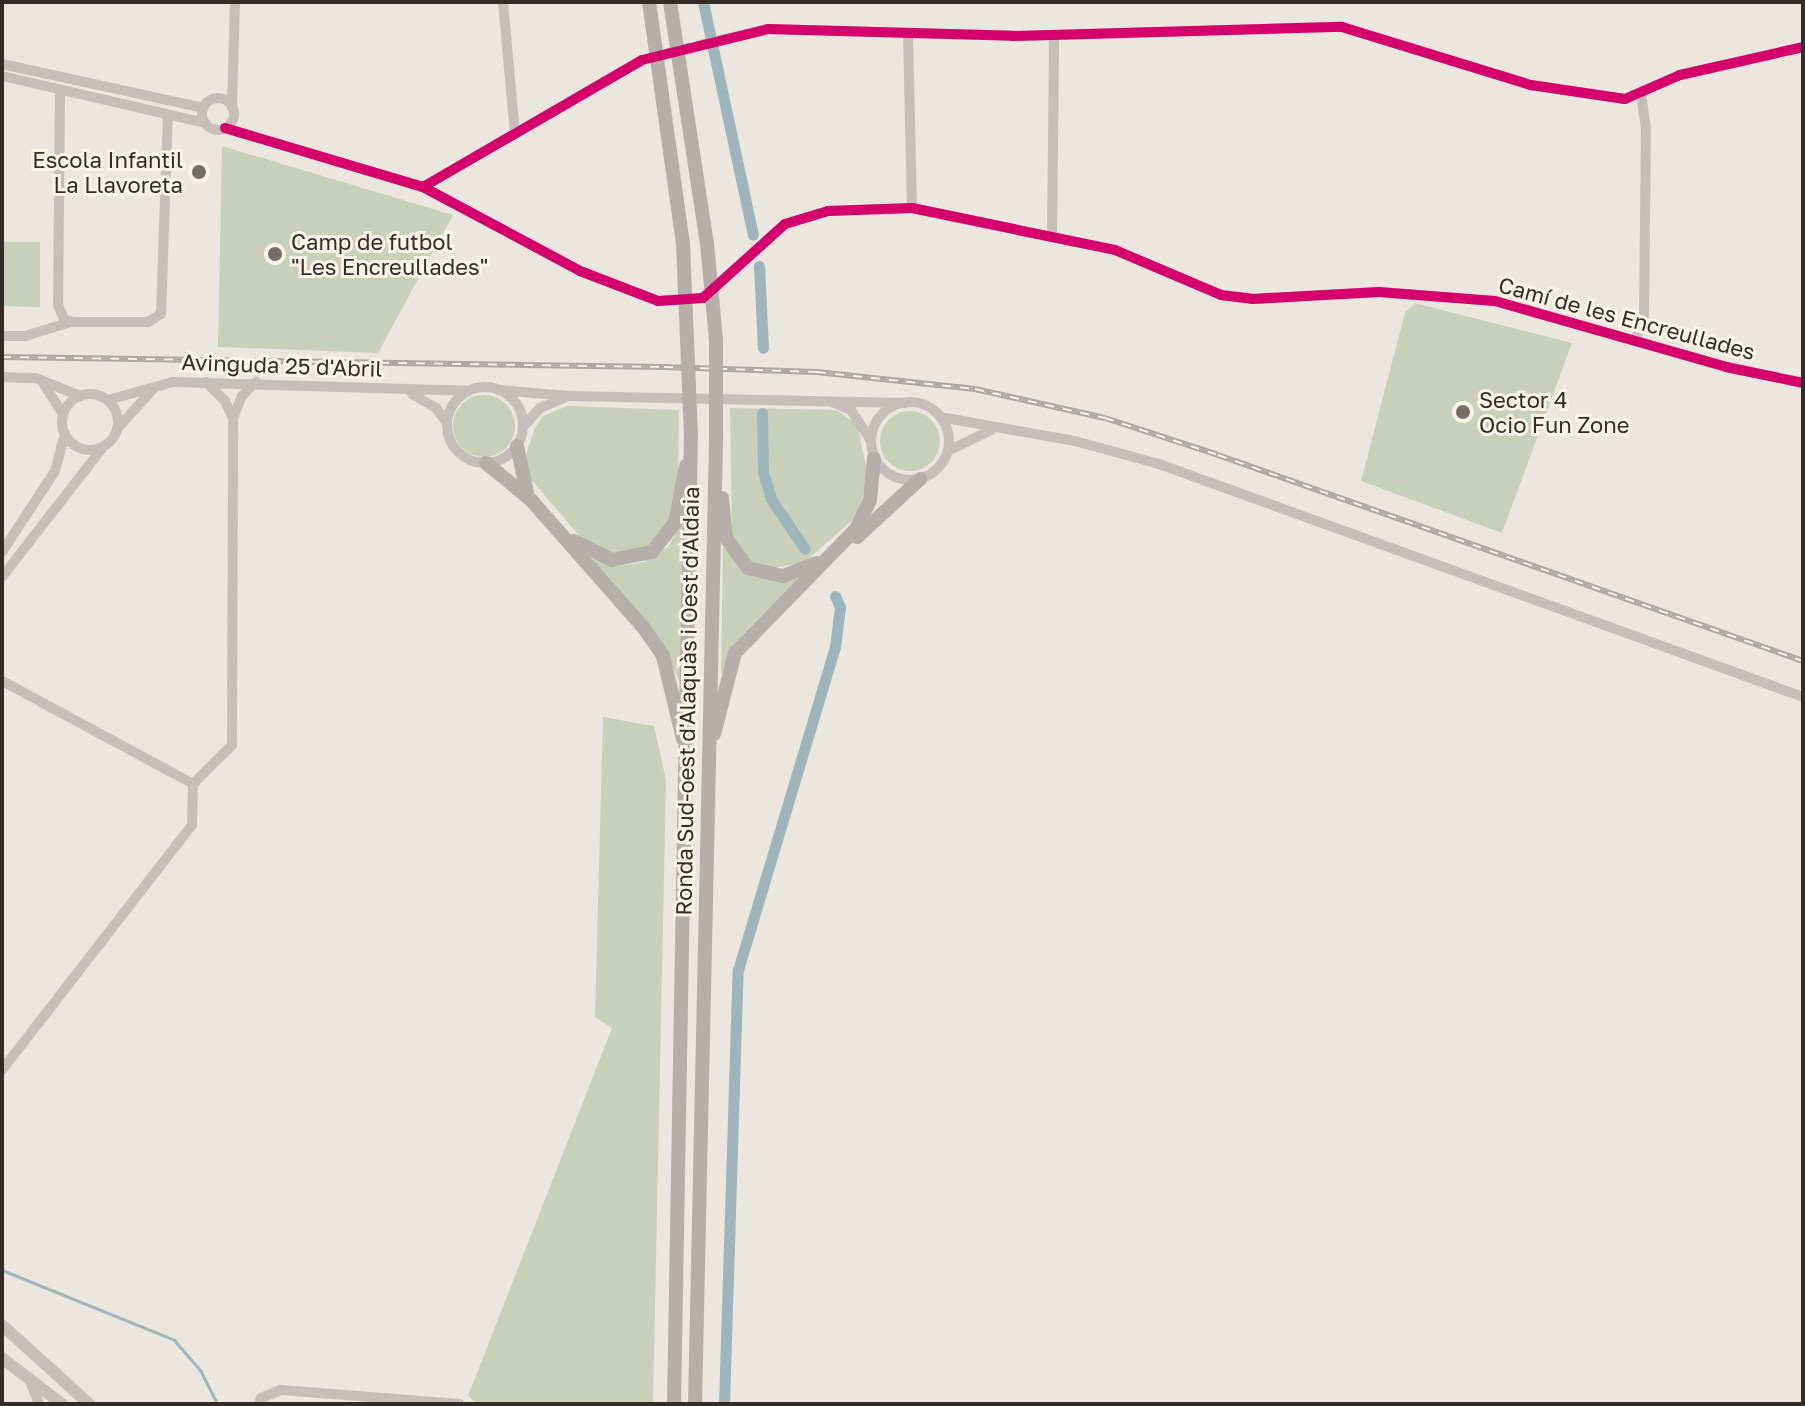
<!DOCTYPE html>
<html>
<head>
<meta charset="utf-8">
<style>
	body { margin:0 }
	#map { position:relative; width:1805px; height:1406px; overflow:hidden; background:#ebe7df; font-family:"Golos Text",sans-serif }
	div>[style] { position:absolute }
	.green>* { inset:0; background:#c8d0ba }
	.round { border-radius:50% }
	.stream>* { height:3px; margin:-1.5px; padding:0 1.5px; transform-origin:1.5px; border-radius:1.5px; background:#9db6bb }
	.canal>* { height:11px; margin:-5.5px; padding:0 5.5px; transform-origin:5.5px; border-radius:5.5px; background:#9db6bb }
	.minor-tunnel>* { height:10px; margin-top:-5px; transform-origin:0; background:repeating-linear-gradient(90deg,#c6c2ba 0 10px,transparent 0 15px) }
	.minor>* { height:10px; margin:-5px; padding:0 5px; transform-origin:5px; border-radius:5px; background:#c4bfb8 }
	.minor>.ring { margin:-5px; padding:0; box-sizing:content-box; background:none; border:10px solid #c4bfb8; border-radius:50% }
	.tertiary>* { height:12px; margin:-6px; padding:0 6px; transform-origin:6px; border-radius:6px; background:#c4bfb8 }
	.secondary>* { height:14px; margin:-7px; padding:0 7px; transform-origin:7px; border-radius:7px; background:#b4b0a9 }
	.rail>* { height:6px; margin-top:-3px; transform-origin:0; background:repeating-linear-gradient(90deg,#f8f3e6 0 9px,#aba8a3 0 18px); box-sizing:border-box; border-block:2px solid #aba8a3 }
	.secondary-bridge>* { height:14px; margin:-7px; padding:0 7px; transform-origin:7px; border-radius:7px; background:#b4b0a9 }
	.cycleway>* { height:10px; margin:-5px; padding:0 5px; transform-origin:5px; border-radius:5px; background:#d6006c }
	.dots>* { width:22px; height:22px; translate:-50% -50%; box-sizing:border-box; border:4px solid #f8f3e6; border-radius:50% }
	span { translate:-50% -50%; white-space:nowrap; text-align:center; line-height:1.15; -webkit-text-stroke:6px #f8f3e6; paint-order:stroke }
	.poi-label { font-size:22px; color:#342d27 }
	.right { translate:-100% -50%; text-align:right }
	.left { translate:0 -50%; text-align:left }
	.street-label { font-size:22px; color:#342d27 }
	.frame { position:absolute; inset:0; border:4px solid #342d27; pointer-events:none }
</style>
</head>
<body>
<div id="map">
	<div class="green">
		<i style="clip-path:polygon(222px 146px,453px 215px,378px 353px,218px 347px)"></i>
		<i style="clip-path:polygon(2px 242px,40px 242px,40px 307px,2px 306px)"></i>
		<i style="clip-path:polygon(1415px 303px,1572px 343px,1502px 533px,1361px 481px,1405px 313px)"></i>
		<i class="round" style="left:453px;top:395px;width:62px;height:62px"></i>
		<i style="clip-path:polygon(567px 406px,679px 410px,678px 479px,668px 524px,648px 547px,615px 555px,583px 540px,528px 476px,524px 461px,535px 428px,543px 416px)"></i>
		<i style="clip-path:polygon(730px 408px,836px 410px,857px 424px,868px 476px,858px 515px,805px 562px,769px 569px,747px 560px,732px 537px)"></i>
		<i class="round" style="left:880px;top:411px;width:60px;height:60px"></i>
		<i style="clip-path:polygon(682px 521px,680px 682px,667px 655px,591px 558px,618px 566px,645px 562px,669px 546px)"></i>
		<i style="clip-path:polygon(723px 547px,753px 577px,798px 579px,741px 636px,721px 675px)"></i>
		<i style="clip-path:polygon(603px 717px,654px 726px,666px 780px,653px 1404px,475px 1402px,468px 1396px,612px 1028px,595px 1017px)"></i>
	</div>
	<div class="stream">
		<i style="left:2px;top:1270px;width:186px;rotate:22.1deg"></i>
		<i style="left:174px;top:1340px;width:40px;rotate:49deg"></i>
		<i style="left:200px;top:1370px;width:38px;rotate:63deg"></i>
	</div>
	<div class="canal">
		<i style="left:703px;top:2px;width:238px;rotate:77.9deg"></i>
		<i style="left:759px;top:266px;width:82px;rotate:87.2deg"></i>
		<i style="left:762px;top:413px;width:59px;rotate:89deg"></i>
		<i style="left:763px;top:472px;width:28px;rotate:73deg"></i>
		<i style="left:771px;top:499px;width:60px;rotate:55.8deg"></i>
		<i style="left:724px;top:1404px;width:434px;rotate:-88.2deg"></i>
		<i style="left:738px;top:970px;width:337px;rotate:-73.3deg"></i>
		<i style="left:835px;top:647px;width:40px;rotate:-82.9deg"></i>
		<i style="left:840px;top:607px;width:12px;rotate:-114deg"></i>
	</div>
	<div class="minor-tunnel">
		<i style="left:652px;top:57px;width:49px;rotate:-14deg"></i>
	</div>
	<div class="minor">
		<i style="left:503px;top:2px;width:132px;rotate:84.8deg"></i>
		<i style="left:908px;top:34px;width:174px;rotate:88.7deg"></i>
		<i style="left:700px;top:45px;width:70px;rotate:-13.2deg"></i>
		<i style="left:768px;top:29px;width:245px;rotate:1.6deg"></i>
		<i style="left:1013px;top:36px;width:329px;rotate:-1.6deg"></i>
		<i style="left:1342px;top:27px;width:198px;rotate:17.1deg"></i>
		<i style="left:1531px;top:85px;width:95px;rotate:8.5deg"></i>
		<i style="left:1625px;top:99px;width:60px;rotate:-23.6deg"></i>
		<i style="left:1680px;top:75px;width:126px;rotate:-12.8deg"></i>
		<i style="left:2px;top:64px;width:206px;rotate:12.3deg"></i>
		<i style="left:2px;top:76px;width:208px;rotate:13deg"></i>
		<i style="left:60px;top:90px;width:215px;rotate:90.5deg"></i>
		<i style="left:58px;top:305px;width:15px;rotate:67deg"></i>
		<i style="left:64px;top:319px;width:9px;rotate:18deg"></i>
		<i style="left:73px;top:322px;width:75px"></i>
		<i style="left:148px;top:322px;width:15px;rotate:-32deg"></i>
		<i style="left:161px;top:314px;width:199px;rotate:-88deg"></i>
		<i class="ring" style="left:202px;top:98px;width:22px;height:22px"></i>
		<i style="left:232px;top:107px;width:105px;rotate:-88.4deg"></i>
		<i style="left:225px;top:128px;width:207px;rotate:16.6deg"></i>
		<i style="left:423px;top:187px;width:178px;rotate:28.1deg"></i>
		<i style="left:580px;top:271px;width:84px;rotate:21deg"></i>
		<i style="left:658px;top:301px;width:45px;rotate:-3.8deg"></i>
		<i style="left:703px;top:298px;width:110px;rotate:-42.1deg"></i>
		<i style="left:785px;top:224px;width:45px;rotate:-16.8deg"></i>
		<i style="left:828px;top:211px;width:84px;rotate:-2deg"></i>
		<i style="left:912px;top:208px;width:207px;rotate:11.7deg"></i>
		<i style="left:1115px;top:250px;width:115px;rotate:23deg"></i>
		<i style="left:1221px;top:295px;width:31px;rotate:7deg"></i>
		<i style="left:1252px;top:299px;width:127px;rotate:-3.2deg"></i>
		<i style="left:1379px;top:292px;width:116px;rotate:4.4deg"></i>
		<i style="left:1495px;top:301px;width:240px;rotate:15.9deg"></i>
		<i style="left:1726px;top:367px;width:79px;rotate:11.7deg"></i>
		<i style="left:423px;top:187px;width:253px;rotate:-30.1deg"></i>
		<i style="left:1052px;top:237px;width:202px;rotate:-89.4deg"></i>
		<i style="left:2px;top:336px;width:23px"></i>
		<i style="left:25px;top:336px;width:48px;rotate:-16.9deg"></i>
		<i style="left:1635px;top:341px;width:28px;rotate:-71deg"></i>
		<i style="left:1644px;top:315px;width:186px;rotate:-89.4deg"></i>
		<i style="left:1646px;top:129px;width:37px;rotate:-98deg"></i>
		<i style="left:2px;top:377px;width:34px;rotate:2deg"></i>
		<i style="left:36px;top:378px;width:48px;rotate:22.2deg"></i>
		<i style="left:206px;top:382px;width:27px;rotate:45deg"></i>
		<i style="left:225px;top:401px;width:19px;rotate:65deg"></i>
		<i style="left:44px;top:384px;width:36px;rotate:58deg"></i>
		<i class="ring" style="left:447px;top:387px;width:66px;height:66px"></i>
		<i style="left:499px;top:390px;width:69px;rotate:5deg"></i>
		<i style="left:568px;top:396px;width:337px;rotate:1.2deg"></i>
		<i style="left:412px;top:394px;width:28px;rotate:30deg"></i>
		<i style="left:436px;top:408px;width:19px;rotate:54deg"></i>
		<i class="ring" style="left:62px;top:394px;width:46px;height:46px"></i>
		<i style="left:108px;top:400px;width:67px;rotate:-15.5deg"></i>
		<i style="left:173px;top:382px;width:295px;rotate:1.7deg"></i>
		<i style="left:832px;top:402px;width:21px;rotate:23deg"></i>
		<i style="left:851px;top:410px;width:35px;rotate:57deg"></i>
		<i class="ring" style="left:871px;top:402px;width:68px;height:68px"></i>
		<i style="left:940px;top:417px;width:137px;rotate:10.1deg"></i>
		<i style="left:1075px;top:441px;width:87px;rotate:15.3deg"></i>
		<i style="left:1159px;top:464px;width:685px;rotate:19.89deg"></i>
		<i style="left:523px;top:427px;width:25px;rotate:-48deg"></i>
		<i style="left:540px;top:408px;width:28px;rotate:-23deg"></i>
		<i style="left:117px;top:429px;width:55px;rotate:-47.9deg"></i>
		<i style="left:948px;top:451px;width:48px;rotate:-26deg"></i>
		<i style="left:2px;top:552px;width:97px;rotate:-56.8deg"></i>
		<i style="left:55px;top:471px;width:39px;rotate:-75deg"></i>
		<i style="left:2px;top:577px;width:166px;rotate:-52.1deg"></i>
		<i style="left:2px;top:681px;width:217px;rotate:28.3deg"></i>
		<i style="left:193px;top:784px;width:55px;rotate:-45deg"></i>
		<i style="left:232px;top:745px;width:327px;rotate:-89.8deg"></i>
		<i style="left:233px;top:418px;width:24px;rotate:-68deg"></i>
		<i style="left:242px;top:396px;width:20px;rotate:-45deg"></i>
		<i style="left:2px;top:1070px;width:310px;rotate:-52.2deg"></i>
		<i style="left:192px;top:825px;width:41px;rotate:-88.6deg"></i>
		<i style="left:29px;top:1379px;width:27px;rotate:68deg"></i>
		<i style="left:259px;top:1404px;width:6px;rotate:-72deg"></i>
		<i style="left:261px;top:1398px;width:22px;rotate:-22deg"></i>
		<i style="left:281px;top:1390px;width:179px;rotate:4.5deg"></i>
	</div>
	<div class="tertiary">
		<i style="left:2px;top:1325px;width:118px;rotate:42.2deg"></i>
		<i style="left:2px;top:1358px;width:76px;rotate:37.5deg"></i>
	</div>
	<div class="secondary">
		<i style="left:649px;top:2px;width:244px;rotate:82deg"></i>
		<i style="left:670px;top:2px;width:244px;rotate:81.3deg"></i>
		<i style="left:517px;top:446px;width:47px;rotate:77.7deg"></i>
		<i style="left:486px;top:463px;width:58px;rotate:39.4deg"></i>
		<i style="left:531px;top:500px;width:169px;rotate:48.6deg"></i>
		<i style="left:643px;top:627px;width:35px;rotate:55deg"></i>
		<i style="left:663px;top:656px;width:85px;rotate:76.5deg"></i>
		<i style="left:722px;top:498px;width:40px;rotate:84.3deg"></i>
		<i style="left:726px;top:538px;width:37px;rotate:54deg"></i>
		<i style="left:748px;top:568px;width:36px;rotate:13deg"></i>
		<i style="left:783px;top:576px;width:36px;rotate:-21deg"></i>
		<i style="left:857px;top:537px;width:86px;rotate:-42.6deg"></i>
		<i style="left:574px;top:541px;width:42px;rotate:26.6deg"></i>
		<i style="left:612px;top:560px;width:41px;rotate:-11.3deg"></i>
		<i style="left:652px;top:552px;width:37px;rotate:-52deg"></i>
		<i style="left:675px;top:523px;width:58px;rotate:-79.1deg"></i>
		<i style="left:714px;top:734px;width:84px;rotate:-75.5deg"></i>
		<i style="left:735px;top:653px;width:173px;rotate:-45.7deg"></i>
		<i style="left:856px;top:529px;width:32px;rotate:-64deg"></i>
		<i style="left:870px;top:500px;width:42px;rotate:-84.6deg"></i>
		<i style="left:674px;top:1404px;width:970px;rotate:-89deg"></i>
		<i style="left:695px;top:1404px;width:966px;rotate:-88.75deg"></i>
	</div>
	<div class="rail">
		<i style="left:2px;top:357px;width:662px;rotate:0.87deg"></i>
		<i style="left:664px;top:367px;width:153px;rotate:1.9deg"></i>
		<i style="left:817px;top:372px;width:159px;rotate:6.1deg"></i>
		<i style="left:975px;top:389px;width:133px;rotate:12.6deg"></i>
		<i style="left:1105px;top:418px;width:119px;rotate:18.1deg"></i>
		<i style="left:1218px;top:455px;width:620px;rotate:19.4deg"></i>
	</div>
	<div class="secondary-bridge">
		<i style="left:707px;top:243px;width:97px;rotate:84.7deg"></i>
		<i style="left:716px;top:340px;width:98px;rotate:90deg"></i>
		<i style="left:683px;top:244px;width:190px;rotate:87.6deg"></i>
	</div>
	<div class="cycleway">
		<i style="left:225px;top:128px;width:207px;rotate:16.6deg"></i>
		<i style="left:423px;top:187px;width:178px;rotate:28.1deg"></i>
		<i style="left:580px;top:271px;width:84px;rotate:21deg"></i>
		<i style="left:658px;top:301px;width:45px;rotate:-3.8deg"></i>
		<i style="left:703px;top:298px;width:110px;rotate:-42.1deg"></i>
		<i style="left:785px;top:224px;width:45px;rotate:-16.8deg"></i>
		<i style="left:828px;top:211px;width:84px;rotate:-2deg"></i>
		<i style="left:912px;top:208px;width:207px;rotate:11.7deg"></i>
		<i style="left:1115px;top:250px;width:115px;rotate:23deg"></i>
		<i style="left:1221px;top:295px;width:31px;rotate:7deg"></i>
		<i style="left:1252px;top:299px;width:127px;rotate:-3.2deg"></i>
		<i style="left:1379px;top:292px;width:116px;rotate:4.4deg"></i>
		<i style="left:1495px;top:301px;width:240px;rotate:15.9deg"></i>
		<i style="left:1726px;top:367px;width:79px;rotate:11.7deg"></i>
		<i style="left:423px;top:187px;width:253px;rotate:-30.1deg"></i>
		<i style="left:642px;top:60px;width:130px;rotate:-13.8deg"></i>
		<i style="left:768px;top:29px;width:245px;rotate:1.6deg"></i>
		<i style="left:1013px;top:36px;width:329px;rotate:-1.6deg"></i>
		<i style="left:1342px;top:27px;width:198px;rotate:17.1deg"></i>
		<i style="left:1531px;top:85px;width:95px;rotate:8.5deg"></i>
		<i style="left:1625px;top:99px;width:60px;rotate:-23.6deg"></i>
		<i style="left:1680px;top:75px;width:126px;rotate:-12.8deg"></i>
	</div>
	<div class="dots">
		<i style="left:199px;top:172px;background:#746e67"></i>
		<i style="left:275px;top:254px;background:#746e67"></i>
		<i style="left:1463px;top:412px;background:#746e67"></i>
	</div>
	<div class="poi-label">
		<span class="right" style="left:183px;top:172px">Escola Infantil<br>La Llavoreta</span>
		<span class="left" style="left:291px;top:254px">Camp de futbol<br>"Les Encreullades"</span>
		<span class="left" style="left:1479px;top:412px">Sector 4<br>Ocio Fun Zone</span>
	</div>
	<div class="street-label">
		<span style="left:1627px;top:318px;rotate:15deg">Camí de les Encreullades</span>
		<span style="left:282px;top:365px;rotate:2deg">Avinguda 25 d'Abril</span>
		<span style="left:687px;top:701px;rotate:-89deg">Ronda Sud-oest d'Alaquàs i Oest d'Aldaia</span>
	</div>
	<div class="frame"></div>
</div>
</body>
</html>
